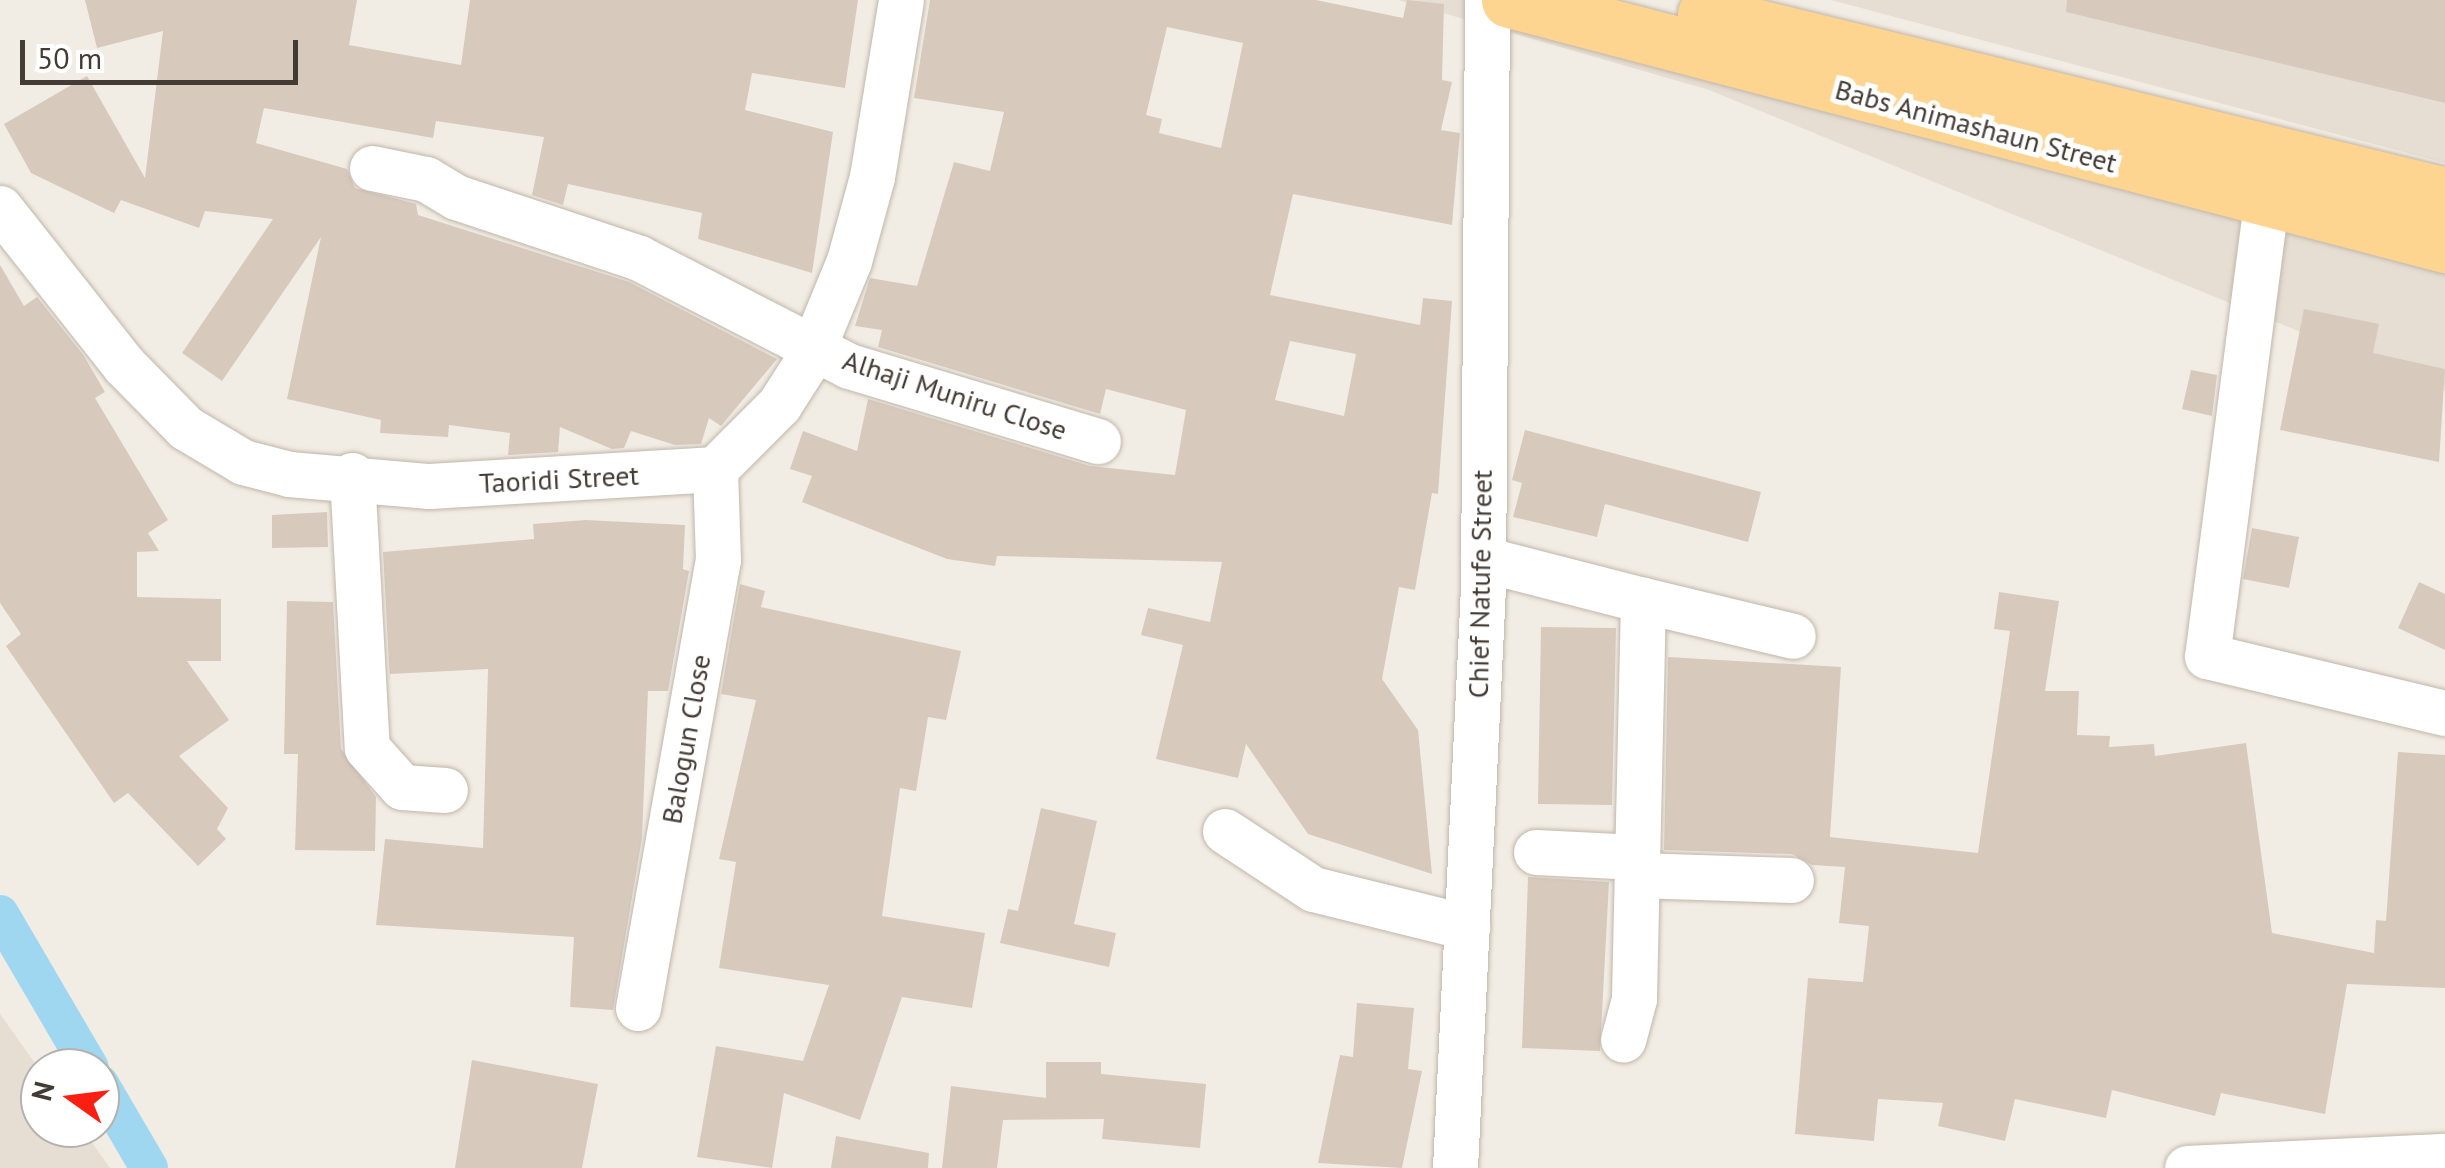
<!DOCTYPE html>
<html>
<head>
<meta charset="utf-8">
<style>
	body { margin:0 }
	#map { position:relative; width:2445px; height:1168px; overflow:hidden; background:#f2ede4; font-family:"PT Sans",sans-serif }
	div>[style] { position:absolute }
	.residential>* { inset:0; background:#e6ded2 }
	.canal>* { height:38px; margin:-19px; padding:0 19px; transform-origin:19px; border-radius:19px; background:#a0d7f0 }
	.building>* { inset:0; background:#d7cabd }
	.roads { filter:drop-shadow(0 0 2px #c1b6aa) drop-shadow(0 0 2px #c1b6aa) }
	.minor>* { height:45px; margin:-22.5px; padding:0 22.5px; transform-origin:22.5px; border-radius:22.5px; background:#fff }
	.major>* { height:55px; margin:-27.5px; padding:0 27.5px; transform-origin:27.5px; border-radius:27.5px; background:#fed491 }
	span { translate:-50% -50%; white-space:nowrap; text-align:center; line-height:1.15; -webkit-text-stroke:10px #fff; paint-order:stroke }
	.street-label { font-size:28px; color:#443c34 }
	.north { position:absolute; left:20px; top:1048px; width:100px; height:100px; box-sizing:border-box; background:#fff; border:2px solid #b4b1ae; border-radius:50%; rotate:284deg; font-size:28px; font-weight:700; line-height:40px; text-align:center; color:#443c34 }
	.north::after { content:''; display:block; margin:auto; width:35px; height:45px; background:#fa1e13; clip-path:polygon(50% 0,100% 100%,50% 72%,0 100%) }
	.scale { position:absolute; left:20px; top:40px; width:278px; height:45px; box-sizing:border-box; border:5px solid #443c34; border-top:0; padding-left:12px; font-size:30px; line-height:35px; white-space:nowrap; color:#443c34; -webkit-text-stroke:8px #fff; paint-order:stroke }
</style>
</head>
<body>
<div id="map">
	<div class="residential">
		<i style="clip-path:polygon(1398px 0,1547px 0,2445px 212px,2445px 391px,1709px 90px)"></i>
		<i style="clip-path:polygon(1831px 0,2445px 0,2445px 163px)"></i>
		<i style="clip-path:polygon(0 1014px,40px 1070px,40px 1128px,82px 1128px,110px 1168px,0 1168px)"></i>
	</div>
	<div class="canal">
		<i style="left:0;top:914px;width:178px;rotate:59.7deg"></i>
		<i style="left:100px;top:1084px;width:97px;rotate:59.7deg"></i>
	</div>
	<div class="building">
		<i style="clip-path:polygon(85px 0,357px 0,349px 45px,461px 65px,470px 0,858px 0,845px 88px,752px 73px,745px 110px,833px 132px,812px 273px,698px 239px,702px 213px,568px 184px,563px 205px,532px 195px,544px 137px,436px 121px,433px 138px,264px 108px,256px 143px,347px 169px,355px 188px,416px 204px,418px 215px,629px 282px,777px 359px,721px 426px,709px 418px,701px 444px,675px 445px,631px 431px,624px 448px,612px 449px,560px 427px,558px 452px,508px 455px,510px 433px,449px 425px,448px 437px,380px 433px,381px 420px,287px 399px,321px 237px,222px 381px,182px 353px,273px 219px,205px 211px,199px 228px,121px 200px,114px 213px,31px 173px,4px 124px,87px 76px,145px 178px,163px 31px,97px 48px)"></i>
		<i style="clip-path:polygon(evenodd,930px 0,1316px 0,1403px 18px,1407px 0,1444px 4px,1442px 80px,1452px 82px,1441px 130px,1460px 133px,1452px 225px,1293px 194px,1270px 295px,1420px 325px,1423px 298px,1452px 301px,1438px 494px,1432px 493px,1415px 590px,1399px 587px,1382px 679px,1418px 730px,1432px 874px,1308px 834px,1246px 744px,1238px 778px,1156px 759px,1183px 645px,1141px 635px,1148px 608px,1210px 622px,1222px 562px,997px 556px,995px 566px,947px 559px,802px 502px,812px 476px,790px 469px,803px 431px,857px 451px,868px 399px,1090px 466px,1175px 475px,1186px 410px,1106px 389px,1100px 414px,878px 347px,882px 330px,855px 326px,870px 278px,917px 286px,954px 162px,990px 171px,1004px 112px,914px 98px,930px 0,1167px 27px,1243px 43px,1221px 148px,1159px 133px,1162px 119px,1146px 115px,1167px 27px,930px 0,1290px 341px,1356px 354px,1344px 416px,1275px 400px,1290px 341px)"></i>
		<i style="clip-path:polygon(2067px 0,2445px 0,2445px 103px,2066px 12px)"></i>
		<i style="clip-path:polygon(0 265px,24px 306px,37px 297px,84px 356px,105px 392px,95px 398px,168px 520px,148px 533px,159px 551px,137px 552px,137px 597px,221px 599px,221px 661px,187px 661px,229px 720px,179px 756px,228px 808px,217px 829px,226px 839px,198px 866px,128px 793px,114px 803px,6px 646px,21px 634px,0 603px)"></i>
		<i style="clip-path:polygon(2304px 309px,2379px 324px,2373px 353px,2445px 369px,2439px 462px,2280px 430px)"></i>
		<i style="clip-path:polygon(2191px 370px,2217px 375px,2212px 416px,2182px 409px)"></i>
		<i style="clip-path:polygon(1525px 430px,1761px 492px,1748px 542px,1605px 504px,1597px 537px,1513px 517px,1522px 483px,1512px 480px)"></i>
		<i style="clip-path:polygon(327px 512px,328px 547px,272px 548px,272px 515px)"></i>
		<i style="clip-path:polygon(586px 520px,685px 525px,683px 569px,689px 571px,668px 691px,648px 691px,642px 838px,613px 1010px,570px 1007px,574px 937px,376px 925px,385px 839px,483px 848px,488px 669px,390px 674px,390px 682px,383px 552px,534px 539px,533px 524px)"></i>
		<i style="clip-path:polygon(2252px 528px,2299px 537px,2289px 588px,2243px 579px)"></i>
		<i style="clip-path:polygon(2419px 582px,2445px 594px,2445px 650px,2398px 628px)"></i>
		<i style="clip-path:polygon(740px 584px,765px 591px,761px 607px,961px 651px,946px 720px,928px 717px,916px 791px,900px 788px,882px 916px,985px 933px,972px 1008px,902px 997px,860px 1120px,784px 1093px,772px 1168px,697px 1157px,716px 1046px,803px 1061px,829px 985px,719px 968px,736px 862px,719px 859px,756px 700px,721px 694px)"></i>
		<i style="clip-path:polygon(1999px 592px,2059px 601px,2045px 691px,2079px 691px,2077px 735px,2110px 736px,2109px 747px,2154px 744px,2155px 756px,2246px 743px,2272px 933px,2374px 953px,2376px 920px,2386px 921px,2398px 752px,2445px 755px,2445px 988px,2347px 984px,2325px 1114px,2221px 1093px,2215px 1116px,2112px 1090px,2106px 1118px,2015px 1099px,2005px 1141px,1938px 1126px,1943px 1103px,1878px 1099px,1874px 1141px,1795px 1134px,1808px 978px,1863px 982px,1869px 926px,1839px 923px,1845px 867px,1812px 865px,1792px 854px,1664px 850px,1668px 657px,1841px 667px,1830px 837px,1978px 853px,2010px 631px,1994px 629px)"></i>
		<i style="clip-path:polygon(287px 601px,333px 602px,341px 749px,376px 797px,375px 851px,295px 850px,298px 754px,284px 754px)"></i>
		<i style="clip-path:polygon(1541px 627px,1616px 628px,1612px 805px,1538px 804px)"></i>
		<i style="clip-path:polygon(1041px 808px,1097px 821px,1074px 924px,1116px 933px,1109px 967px,1000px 943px,1008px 909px,1018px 911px)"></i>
		<i style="clip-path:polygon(1528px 877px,1609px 882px,1600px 1051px,1522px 1048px)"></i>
		<i style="clip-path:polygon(1357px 1003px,1414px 1008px,1408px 1069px,1422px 1071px,1402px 1168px,1318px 1163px,1340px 1055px,1353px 1057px)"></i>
		<i style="clip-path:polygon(472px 1060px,598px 1084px,582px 1168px,455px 1168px)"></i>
		<i style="clip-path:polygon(1046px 1062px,1101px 1062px,1101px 1074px,1206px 1084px,1200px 1148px,1102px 1139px,1104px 1119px,1003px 1120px,997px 1168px,942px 1168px,951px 1086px,1046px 1098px)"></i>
		<i style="clip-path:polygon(836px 1136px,929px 1153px,928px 1168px,831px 1168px)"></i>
	</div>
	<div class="roads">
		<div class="minor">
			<i style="left:372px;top:168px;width:55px;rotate:11.5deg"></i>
			<i style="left:426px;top:179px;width:35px;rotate:31deg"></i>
			<i style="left:456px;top:197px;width:193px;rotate:18.4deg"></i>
			<i style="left:639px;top:258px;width:236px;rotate:27.2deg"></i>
			<i style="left:849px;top:366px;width:260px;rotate:16.8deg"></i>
			<i style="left:2266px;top:203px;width:457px;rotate:97.4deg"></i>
			<i style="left:2207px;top:656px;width:245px;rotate:13.5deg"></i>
			<i style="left:0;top:208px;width:200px;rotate:51.7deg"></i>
			<i style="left:124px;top:365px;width:88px;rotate:45.5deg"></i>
			<i style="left:186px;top:428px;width:66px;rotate:30.8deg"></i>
			<i style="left:243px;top:462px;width:48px;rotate:14.6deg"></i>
			<i style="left:289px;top:474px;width:141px;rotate:4.9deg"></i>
			<i style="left:429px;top:486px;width:287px;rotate:-3.4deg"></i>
			<i style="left:715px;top:469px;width:91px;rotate:-45deg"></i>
			<i style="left:779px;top:405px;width:56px;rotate:-57.4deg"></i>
			<i style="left:809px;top:358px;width:105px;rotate:-67.6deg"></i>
			<i style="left:849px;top:261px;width:87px;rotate:-74.7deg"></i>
			<i style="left:872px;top:177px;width:179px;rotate:-80.7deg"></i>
			<i style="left:352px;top:475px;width:273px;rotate:86.9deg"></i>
			<i style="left:367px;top:748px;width:52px;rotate:48.1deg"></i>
			<i style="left:402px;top:787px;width:43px;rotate:4deg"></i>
			<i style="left:1483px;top:559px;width:165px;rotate:14.4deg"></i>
			<i style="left:1643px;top:600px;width:399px;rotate:91.3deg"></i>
			<i style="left:1634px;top:999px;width:42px;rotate:105deg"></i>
			<i style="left:1643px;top:600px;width:154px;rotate:13.5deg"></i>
			<i style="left:1225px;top:831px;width:105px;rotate:33.4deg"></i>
			<i style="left:1313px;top:889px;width:159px;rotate:13.9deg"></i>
			<i style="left:1536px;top:852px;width:101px;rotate:2.8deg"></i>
			<i style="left:1637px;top:875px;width:154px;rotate:1.9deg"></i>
			<i style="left:638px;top:1008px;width:455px;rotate:-79.9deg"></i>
			<i style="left:718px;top:560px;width:91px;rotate:-91.9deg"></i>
			<i style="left:1455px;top:1168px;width:581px;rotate:-87.24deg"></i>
			<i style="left:1483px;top:588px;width:588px;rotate:-89.61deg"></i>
			<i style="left:2187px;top:1168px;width:258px;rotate:-2.7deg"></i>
		</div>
		<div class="major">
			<i style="left:1509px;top:0;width:968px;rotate:14.67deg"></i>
			<i style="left:1705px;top:14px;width:762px;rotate:13.74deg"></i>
		</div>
	</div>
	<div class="street-label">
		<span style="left:1976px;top:126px;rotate:15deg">Babs Animashaun Street</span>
		<span style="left:955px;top:395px;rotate:18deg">Alhaji Muniru Close</span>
		<span style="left:559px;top:479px;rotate:-3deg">Taoridi Street</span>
		<span style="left:1480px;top:584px;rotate:-89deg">Chief Natufe Street</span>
		<span style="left:686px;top:739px;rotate:-80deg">Balogun Close</span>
	</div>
	<div class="north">N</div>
	<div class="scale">50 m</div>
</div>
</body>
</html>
